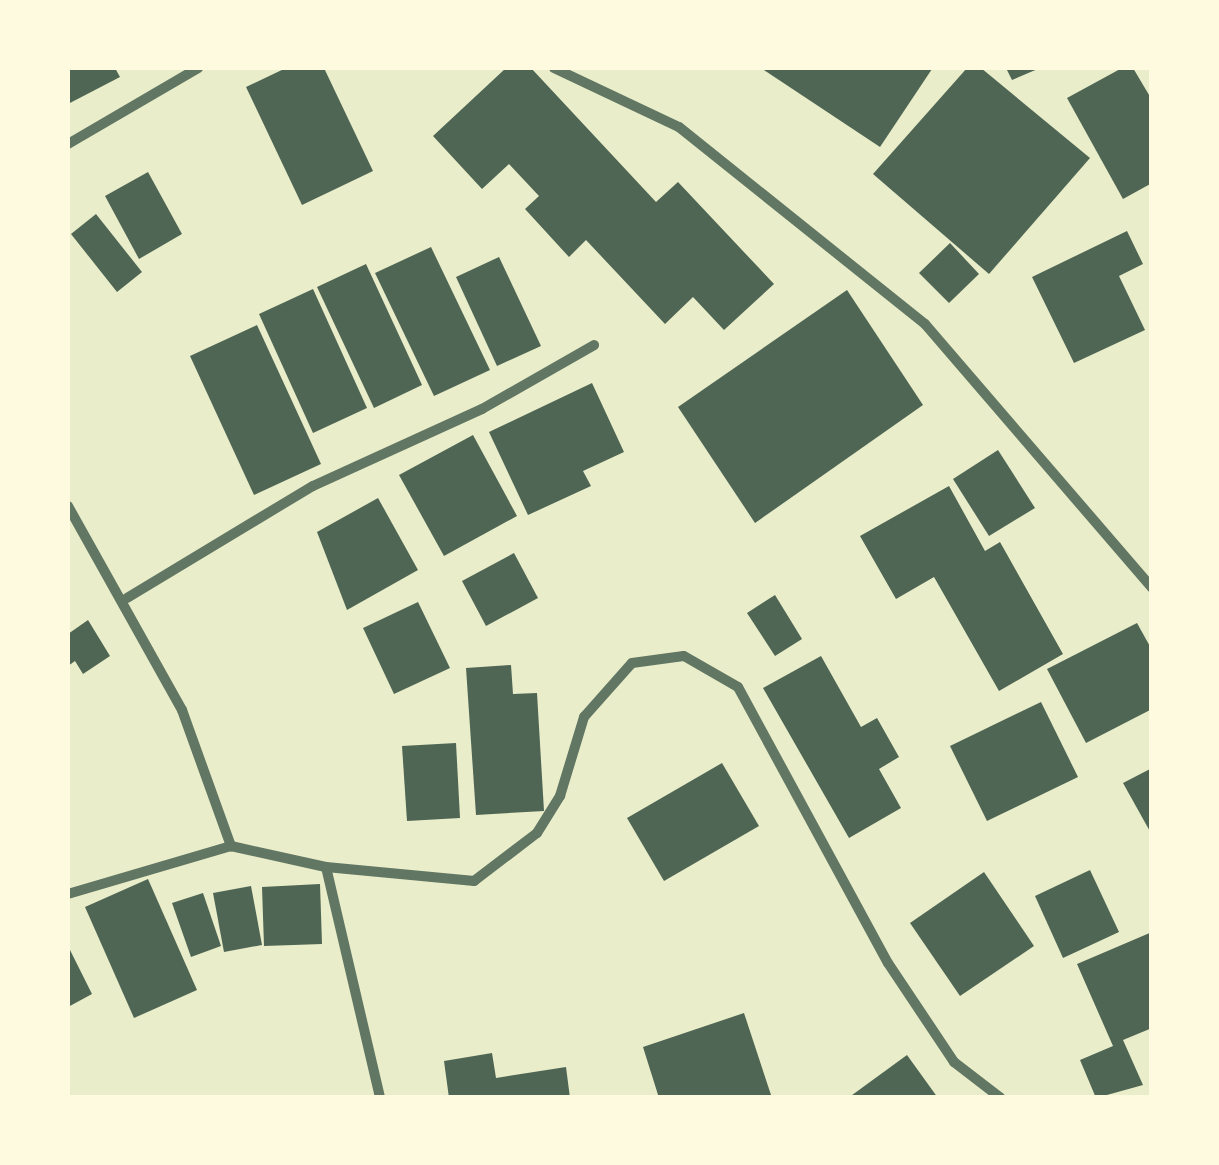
<!DOCTYPE html>
<html>
<head>
<meta charset="utf-8">
<style>
	body { margin:0 }
	#map { position:relative; width:1219px; height:1165px; overflow:hidden; background:#e9edc9; font-family:"Titillium Web",sans-serif }
	div>[style] { position:absolute }
	.building>* { inset:0; background:#4f6655 }
	.minor>* { height:10px; margin:-5px; padding:0 5px; transform-origin:5px; border-radius:5px; background:#617663 }
	span { translate:-50% -50%; white-space:nowrap; text-align:center; line-height:1.15; -webkit-text-stroke:9px #fefae0; paint-order:stroke }
	.frame { position:absolute; inset:0; border:70px solid #fefae0; pointer-events:none }
</style>
</head>
<body>
<div id="map">
	<div class="building">
		<i style="clip-path:polygon(68px 68px,115px 68px,120px 77px,68px 104px)"></i>
		<i style="clip-path:polygon(286px 68px,324px 68px,373px 171px,302px 205px,246px 87px)"></i>
		<i style="clip-path:polygon(506px 68px,531px 68px,656px 202px,678px 182px,774px 284px,724px 330px,693px 297px,665px 324px,586px 240px,569px 257px,525px 209px,539px 196px,509px 164px,482px 189px,433px 136px)"></i>
		<i style="clip-path:polygon(761px 68px,930px 68px,932px 69px,880px 147px)"></i>
		<i style="clip-path:polygon(967px 68px,981px 68px,1090px 158px,989px 274px,873px 174px)"></i>
		<i style="clip-path:polygon(1006px 68px,1040px 68px,1012px 80px)"></i>
		<i style="clip-path:polygon(1122px 68px,1133px 68px,1152px 100px,1152px 183px,1123px 199px,1067px 98px)"></i>
		<i style="clip-path:polygon(148px 172px,182px 234px,139px 259px,105px 196px)"></i>
		<i style="clip-path:polygon(96px 214px,142px 272px,117px 292px,71px 234px)"></i>
		<i style="clip-path:polygon(1127px 231px,1143px 264px,1119px 276px,1145px 330px,1074px 363px,1032px 277px)"></i>
		<i style="clip-path:polygon(950px 243px,979px 274px,949px 303px,919px 273px)"></i>
		<i style="clip-path:polygon(431px 247px,490px 370px,434px 396px,375px 273px)"></i>
		<i style="clip-path:polygon(499px 257px,541px 346px,497px 366px,456px 277px)"></i>
		<i style="clip-path:polygon(366px 264px,422px 385px,374px 408px,317px 287px)"></i>
		<i style="clip-path:polygon(313px 289px,367px 408px,313px 433px,259px 314px)"></i>
		<i style="clip-path:polygon(847px 290px,923px 405px,755px 523px,678px 407px)"></i>
		<i style="clip-path:polygon(257px 325px,321px 464px,254px 495px,190px 356px)"></i>
		<i style="clip-path:polygon(592px 383px,624px 452px,583px 471px,591px 486px,528px 515px,489px 432px)"></i>
		<i style="clip-path:polygon(473px 435px,517px 516px,444px 556px,399px 475px)"></i>
		<i style="clip-path:polygon(998px 450px,1035px 508px,989px 536px,953px 479px)"></i>
		<i style="clip-path:polygon(949px 486px,985px 551px,1000px 542px,1063px 654px,999px 691px,934px 577px,896px 599px,860px 536px)"></i>
		<i style="clip-path:polygon(378px 498px,418px 570px,347px 610px,317px 532px)"></i>
		<i style="clip-path:polygon(514px 553px,538px 598px,486px 626px,462px 581px)"></i>
		<i style="clip-path:polygon(775px 595px,802px 639px,775px 656px,747px 613px)"></i>
		<i style="clip-path:polygon(418px 602px,450px 668px,394px 694px,363px 628px)"></i>
		<i style="clip-path:polygon(88px 620px,110px 656px,83px 674px,75px 661px,68px 666px,68px 634px)"></i>
		<i style="clip-path:polygon(1137px 623px,1152px 650px,1152px 709px,1086px 743px,1047px 669px)"></i>
		<i style="clip-path:polygon(821px 656px,861px 727px,877px 718px,899px 757px,879px 769px,901px 808px,849px 838px,763px 688px)"></i>
		<i style="clip-path:polygon(511px 665px,513px 694px,537px 693px,544px 811px,476px 815px,466px 668px)"></i>
		<i style="clip-path:polygon(1041px 702px,1078px 777px,987px 821px,950px 746px)"></i>
		<i style="clip-path:polygon(456px 743px,460px 818px,407px 821px,402px 746px)"></i>
		<i style="clip-path:polygon(722px 763px,759px 826px,664px 881px,627px 818px)"></i>
		<i style="clip-path:polygon(1152px 768px,1152px 835px,1123px 783px)"></i>
		<i style="clip-path:polygon(1090px 870px,1119px 932px,1063px 958px,1035px 896px)"></i>
		<i style="clip-path:polygon(984px 872px,1034px 946px,960px 996px,910px 923px)"></i>
		<i style="clip-path:polygon(148px 879px,197px 990px,134px 1018px,85px 907px)"></i>
		<i style="clip-path:polygon(320px 884px,322px 944px,264px 946px,262px 887px)"></i>
		<i style="clip-path:polygon(251px 886px,262px 945px,224px 952px,213px 893px)"></i>
		<i style="clip-path:polygon(203px 893px,221px 946px,191px 957px,172px 903px)"></i>
		<i style="clip-path:polygon(1152px 932px,1152px 1028px,1123px 1040px,1143px 1085px,1096px 1098px,1080px 1060px,1113px 1046px,1077px 964px)"></i>
		<i style="clip-path:polygon(68px 946px,92px 994px,68px 1007px)"></i>
		<i style="clip-path:polygon(744px 1013px,772px 1098px,659px 1098px,643px 1047px)"></i>
		<i style="clip-path:polygon(492px 1053px,496px 1078px,566px 1067px,570px 1098px,449px 1098px,444px 1061px)"></i>
		<i style="clip-path:polygon(907px 1055px,938px 1098px,848px 1098px)"></i>
	</div>
	<div class="minor">
		<i style="left:554px;top:68px;width:138px;rotate:25.3deg"></i>
		<i style="left:679px;top:127px;width:315px;rotate:38.7deg"></i>
		<i style="left:925px;top:324px;width:348px;rotate:49.3deg"></i>
		<i style="left:68px;top:144px;width:151px;rotate:-30.3deg"></i>
		<i style="left:68px;top:506px;width:234px;rotate:60.8deg"></i>
		<i style="left:182px;top:710px;width:145px;rotate:70.2deg"></i>
		<i style="left:231px;top:846px;width:170px;rotate:163.6deg"></i>
		<i style="left:127px;top:598px;width:217px;rotate:-31.1deg"></i>
		<i style="left:313px;top:486px;width:186px;rotate:-24.5deg"></i>
		<i style="left:482px;top:409px;width:129px;rotate:-29.7deg"></i>
		<i style="left:231px;top:846px;width:97px;rotate:12.5deg"></i>
		<i style="left:326px;top:867px;width:149px;rotate:5.4deg"></i>
		<i style="left:474px;top:881px;width:79px;rotate:-37.3deg"></i>
		<i style="left:537px;top:833px;width:44px;rotate:-58.1deg"></i>
		<i style="left:560px;top:796px;width:83px;rotate:-73.1deg"></i>
		<i style="left:584px;top:717px;width:72px;rotate:-48.4deg"></i>
		<i style="left:632px;top:663px;width:52px;rotate:-7.7deg"></i>
		<i style="left:684px;top:656px;width:62px;rotate:29.9deg"></i>
		<i style="left:738px;top:687px;width:314px;rotate:61.5deg"></i>
		<i style="left:888px;top:963px;width:119px;rotate:56.3deg"></i>
		<i style="left:954px;top:1062px;width:59px;rotate:37.5deg"></i>
		<i style="left:326px;top:867px;width:237px;rotate:76.8deg"></i>
	</div>
	<div class="frame"></div>
</div>
</body>
</html>
